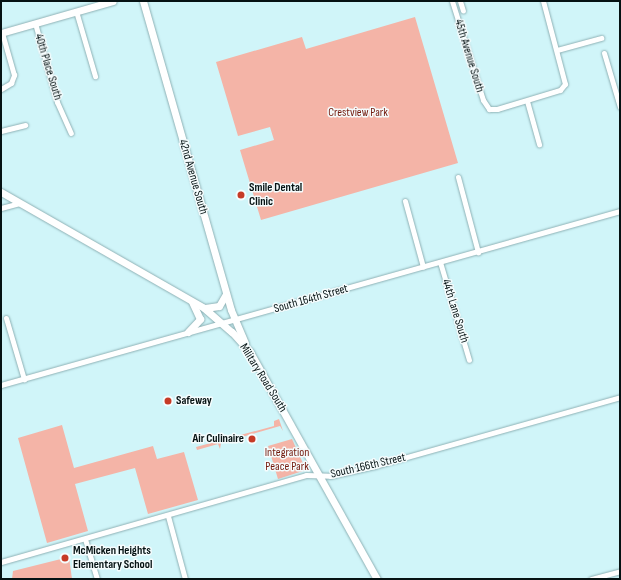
<!DOCTYPE html>
<html>
<head>
<meta charset="utf-8">
<style>
	body { margin:0 }
	#map { position:relative; width:621px; height:580px; overflow:hidden; background:#d0f5f9; font-family:"Sofia Sans Condensed",sans-serif }
	div>[style] { position:absolute }
	.green>* { inset:0; background:#f4b4a7 }
	.roads { filter:drop-shadow(0 0 1px #8eb1b5) drop-shadow(0 0 1px #8eb1b5) }
	.street>* { height:5px; margin:-2.5px; padding:0 2.5px; transform-origin:2.5px; border-radius:2.5px; background:#fff }
	.secondary>* { height:7px; margin:-3.5px; padding:0 3.5px; transform-origin:3.5px; border-radius:3.5px; background:#fff }
	.dots>* { width:11px; height:11px; translate:-50% -50%; box-sizing:border-box; border:2px solid #f5fcfd; border-radius:50% }
	span { translate:-50% -50%; white-space:nowrap; text-align:center; line-height:1.15; -webkit-text-stroke:3px #f5fcfd; paint-order:stroke }
	.street-label { font-size:12px; color:#051213 }
	.park-label { font-size:12px; color:#731a0d }
	.poi-label { font-size:12px; color:#051213; font-weight:700 }
	.left { translate:0 -50%; text-align:left }
	.right { translate:-100% -50%; text-align:right }
	.frame { position:absolute; inset:0; border:2px solid #051213; pointer-events:none }
</style>
</head>
<body>
<div id="map">
	<div class="green">
		<i style="clip-path:polygon(415px 17px,458px 163px,261px 220px,240px 150px,274px 140px,270px 127px,238px 136px,216px 62px,302px 37px,306px 49px)"></i>
		<i style="clip-path:polygon(279px 419px,283px 431px,280px 426px,221px 443px,220px 449px,218px 444px,197px 450px,196px 447px,274px 426px,274px 421px)"></i>
		<i style="clip-path:polygon(62px 425px,74px 468px,153px 446px,157px 459px,184px 452px,198px 500px,148px 514px,135px 468px,75px 484px,88px 531px,47px 543px,18px 438px)"></i>
		<i style="clip-path:polygon(292px 439px,306px 470px,278px 479px,268px 446px)"></i>
		<i style="clip-path:polygon(69px 557px,72px 579px,12px 579px,13px 571px)"></i>
	</div>
	<div class="roads">
		<div class="street">
			<i style="left:452px;top:1px;width:104px;rotate:72.6deg"></i>
			<i style="left:483px;top:100px;width:11px;rotate:56deg"></i>
			<i style="left:489px;top:109px;width:8px"></i>
			<i style="left:497px;top:109px;width:66px;rotate:-16.8deg"></i>
			<i style="left:560px;top:90px;width:8px;rotate:-50deg"></i>
			<i style="left:565px;top:84px;width:86px;rotate:-104.8deg"></i>
			<i style="left:460px;top:1px;width:10px;rotate:73deg"></i>
			<i style="left:76px;top:11px;width:68px;rotate:73.7deg"></i>
			<i style="left:35px;top:23px;width:82px;rotate:74.4deg"></i>
			<i style="left:57px;top:102px;width:34px;rotate:66deg"></i>
			<i style="left:557px;top:50px;width:46px;rotate:-15.3deg"></i>
			<i style="left:604px;top:53px;width:56px;rotate:73.5deg"></i>
			<i style="left:1px;top:89px;width:12px;rotate:-31deg"></i>
			<i style="left:11px;top:83px;width:9px;rotate:-69deg"></i>
			<i style="left:14px;top:75px;width:44px;rotate:-105.9deg"></i>
			<i style="left:527px;top:101px;width:45px;rotate:74.4deg"></i>
			<i style="left:1px;top:131px;width:25px;rotate:-14deg"></i>
			<i style="left:458px;top:177px;width:78px;rotate:75.1deg"></i>
			<i style="left:405px;top:201px;width:68px;rotate:74.7deg"></i>
			<i style="left:1px;top:208px;width:20px;rotate:-15deg"></i>
			<i style="left:440px;top:262px;width:102px;rotate:73.5deg"></i>
			<i style="left:6px;top:318px;width:64px;rotate:73.6deg"></i>
			<i style="left:1px;top:385px;width:643px;rotate:-15.7deg"></i>
			<i style="left:168px;top:516px;width:65px;rotate:74.9deg"></i>
			<i style="left:85px;top:539px;width:42px;rotate:73.3deg"></i>
			<i style="left:1px;top:562px;width:317px;rotate:-15.9deg"></i>
			<i style="left:306px;top:475px;width:24px;rotate:2deg"></i>
			<i style="left:330px;top:476px;width:46px;rotate:-12.5deg"></i>
			<i style="left:375px;top:466px;width:255px;rotate:-15.7deg"></i>
			<i style="left:591px;top:579px;width:30px;rotate:-15deg"></i>
		</div>
		<div class="secondary">
			<i style="left:143px;top:1px;width:321px;rotate:74.1deg"></i>
			<i style="left:231px;top:310px;width:36px;rotate:67deg"></i>
			<i style="left:1px;top:33px;width:116px;rotate:-15.9deg"></i>
			<i style="left:1px;top:192px;width:234px;rotate:29.7deg"></i>
			<i style="left:204px;top:308px;width:37px;rotate:41deg"></i>
			<i style="left:232px;top:332px;width:27px;rotate:48deg"></i>
			<i style="left:250px;top:352px;width:260px;rotate:60.8deg"></i>
			<i style="left:205px;top:308px;width:14px;rotate:-8deg"></i>
			<i style="left:219px;top:306px;width:14px;rotate:-60deg"></i>
			<i style="left:188px;top:332px;width:18px;rotate:-47deg"></i>
			<i style="left:200px;top:319px;width:19px;rotate:-115deg"></i>
		</div>
	</div>
	<div class="dots">
		<i style="left:241px;top:195px;background:#c63a26"></i>
		<i style="left:168px;top:401px;background:#c63a26"></i>
		<i style="left:252px;top:439px;background:#c63a26"></i>
		<i style="left:65px;top:558px;background:#c63a26"></i>
	</div>
	<div class="street-label">
		<span style="left:469px;top:56px;rotate:73deg">45th Avenue South</span>
		<span style="left:48px;top:67px;rotate:73deg">40th Place South</span>
		<span style="left:193px;top:177px;rotate:74deg">42nd Avenue South</span>
		<span style="left:311px;top:299px;rotate:-16deg">South 164th Street</span>
		<span style="left:455px;top:311px;rotate:73deg">44th Lane South</span>
		<span style="left:263px;top:378px;rotate:58deg">Military Road South</span>
		<span style="left:368px;top:466px;rotate:-13deg">South 166th Street</span>
	</div>
	<div class="park-label">
		<span style="left:358px;top:113px">Crestview Park</span>
		<span style="left:287px;top:460px">Integration<br>Peace Park</span>
	</div>
	<div class="poi-label">
		<span class="left" style="left:249px;top:195px">Smile Dental<br>Clinic</span>
		<span class="left" style="left:176px;top:401px">Safeway</span>
		<span class="right" style="left:244px;top:439px">Air Culinaire</span>
		<span class="left" style="left:73px;top:558px">McMicken Heights<br>Elementary School</span>
	</div>
	<div class="frame"></div>
</div>
</body>
</html>
